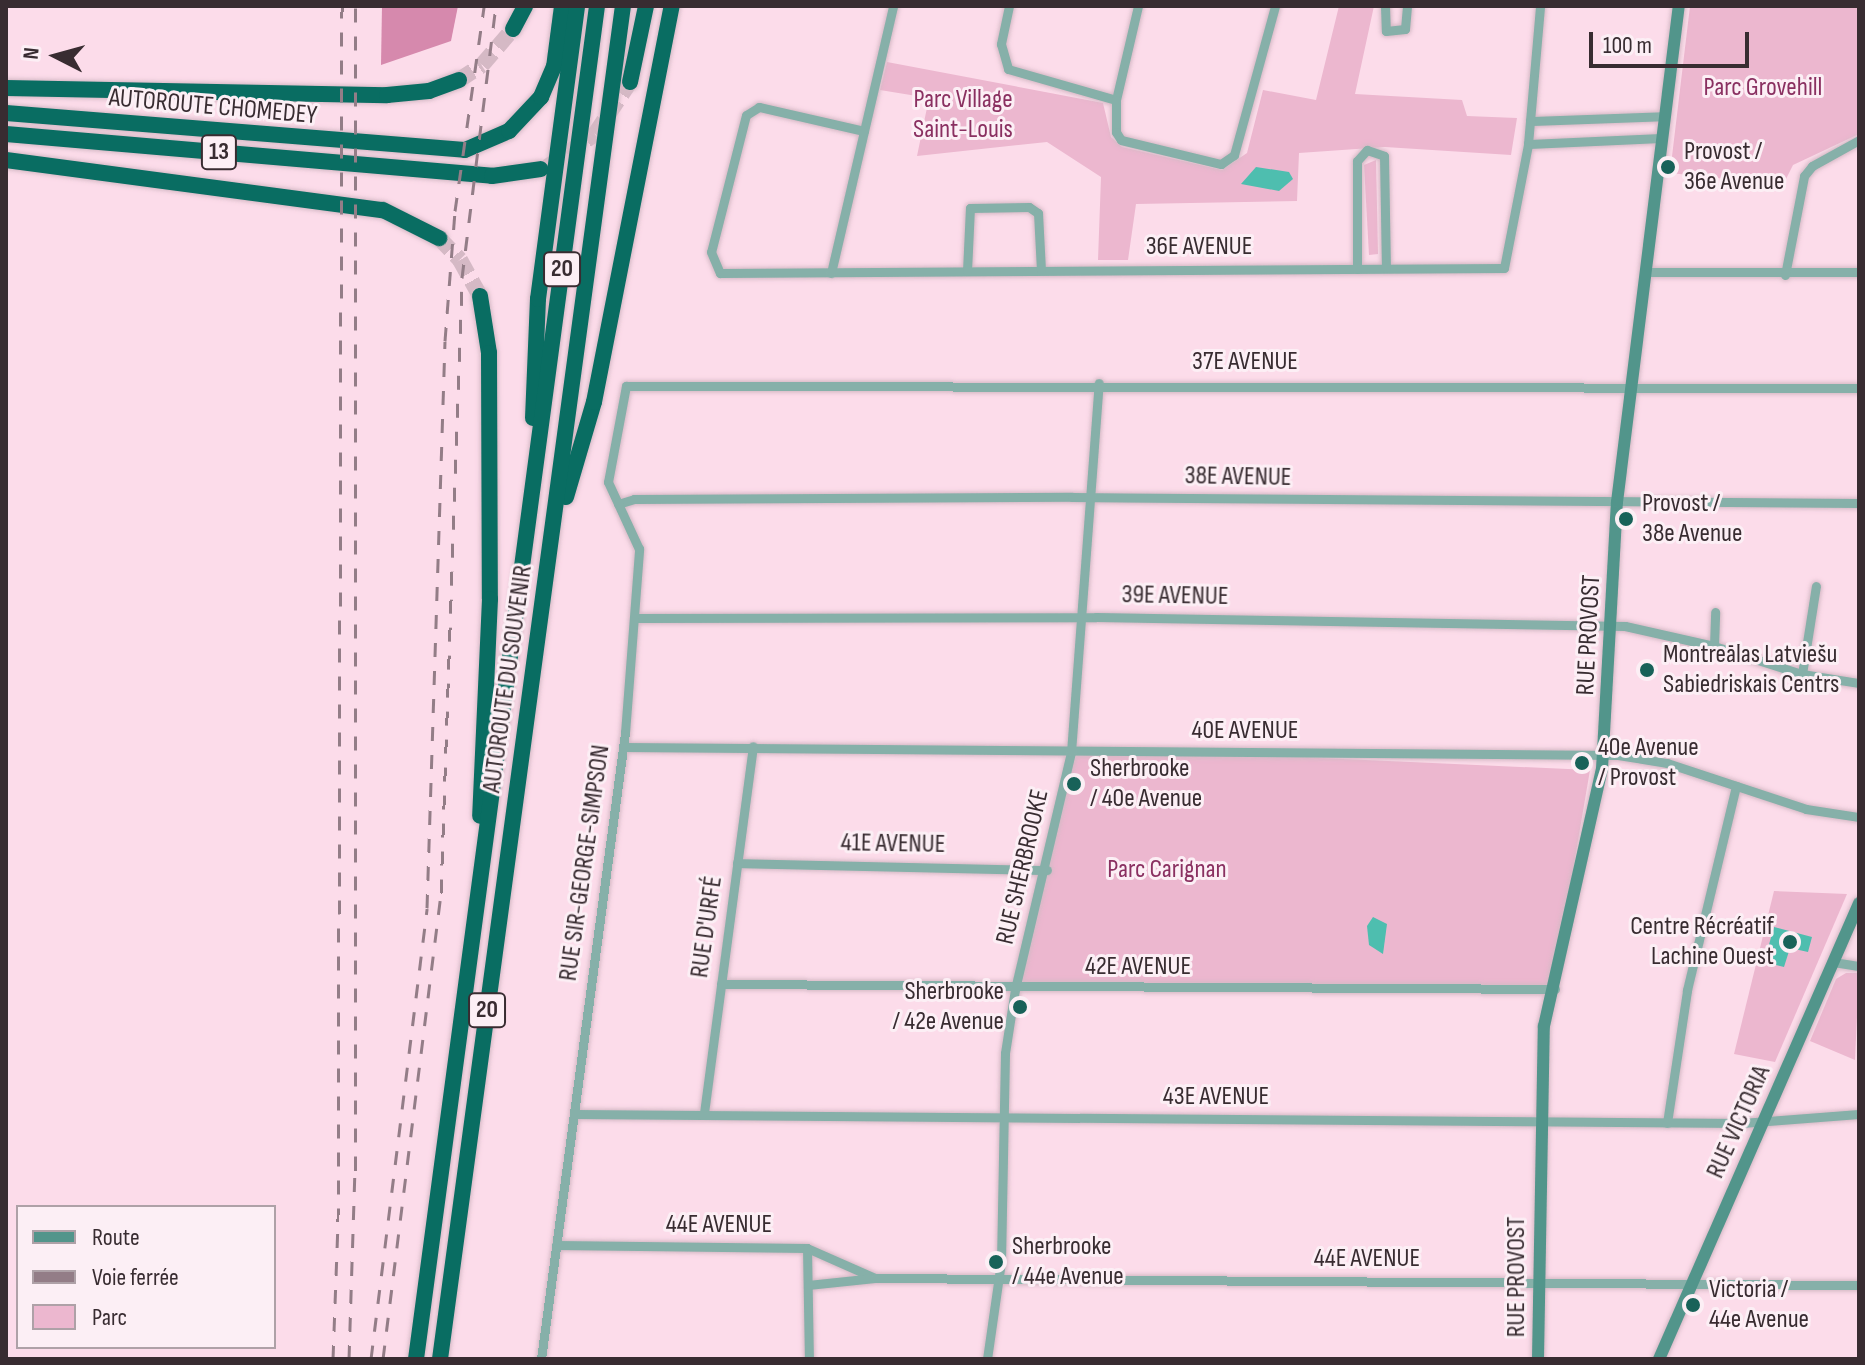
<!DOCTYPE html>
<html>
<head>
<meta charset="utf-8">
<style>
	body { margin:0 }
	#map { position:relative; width:1865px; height:1365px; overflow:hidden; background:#fcdcea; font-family:"Sofia Sans Condensed",sans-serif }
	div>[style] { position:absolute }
	.green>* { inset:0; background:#ecb7cf }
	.forest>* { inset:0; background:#d689ad }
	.water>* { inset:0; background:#4ebeaf }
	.highway-tunnel>* { height:16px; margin-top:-8px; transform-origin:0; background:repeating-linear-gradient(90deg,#d5b9c5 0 16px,transparent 0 24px) }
	.roads { filter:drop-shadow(0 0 2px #d5b9c5) drop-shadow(0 0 2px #d5b9c5) }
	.street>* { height:9px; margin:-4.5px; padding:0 4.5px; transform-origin:4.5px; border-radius:4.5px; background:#86b0a9 }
	.secondary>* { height:12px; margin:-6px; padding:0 6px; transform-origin:6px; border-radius:6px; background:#52958b }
	.highway>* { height:16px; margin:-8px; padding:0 8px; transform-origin:8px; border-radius:8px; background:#096d62 }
	.rail>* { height:3px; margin-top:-1.5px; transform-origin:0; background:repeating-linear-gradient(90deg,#937d87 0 14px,transparent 0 28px) }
	.dots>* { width:22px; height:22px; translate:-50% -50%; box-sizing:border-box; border:4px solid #fceff5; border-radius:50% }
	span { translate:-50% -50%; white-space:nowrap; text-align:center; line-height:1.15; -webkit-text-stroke:6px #fceff5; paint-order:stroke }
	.shield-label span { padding:2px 6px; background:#fceff5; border:2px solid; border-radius:6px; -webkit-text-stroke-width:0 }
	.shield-label { font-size:24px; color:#382c31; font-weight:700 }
	.park-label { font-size:26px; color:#8a3061 }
	.street-label { font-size:26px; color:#382c31 }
	.poi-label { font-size:26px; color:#382c31 }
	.left { translate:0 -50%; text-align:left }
	.right { translate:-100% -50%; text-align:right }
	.frame { position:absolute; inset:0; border:8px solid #382c31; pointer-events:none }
	.legend { position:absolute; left:16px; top:1205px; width:260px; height:144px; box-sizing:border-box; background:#fceff5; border:2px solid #aea1a7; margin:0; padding:10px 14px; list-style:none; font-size:24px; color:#382c31 }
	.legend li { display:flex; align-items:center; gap:16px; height:40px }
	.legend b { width:40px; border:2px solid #aea1a7 }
	.north { position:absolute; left:16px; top:16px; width:80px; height:80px; -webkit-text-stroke:6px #fceff5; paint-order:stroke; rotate:276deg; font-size:22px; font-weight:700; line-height:32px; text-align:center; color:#382c31 }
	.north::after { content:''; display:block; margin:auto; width:28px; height:36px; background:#382c31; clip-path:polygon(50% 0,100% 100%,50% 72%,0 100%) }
	.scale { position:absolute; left:1589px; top:32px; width:160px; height:36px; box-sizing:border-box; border:4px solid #382c31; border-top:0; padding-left:10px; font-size:24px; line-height:28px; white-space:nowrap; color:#382c31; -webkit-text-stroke:6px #fceff5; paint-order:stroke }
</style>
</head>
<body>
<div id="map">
	<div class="green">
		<i style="clip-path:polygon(1339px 6px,1374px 6px,1355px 94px,1462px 100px,1467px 116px,1517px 118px,1511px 155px,1385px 147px,1299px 153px,1297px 201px,1136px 204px,1128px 260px,1098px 260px,1101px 177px,1047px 142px,917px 156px,929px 98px,880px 90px,887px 62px,1103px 103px,1111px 137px,1122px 147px,1222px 170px,1247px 153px,1263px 90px,1316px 100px)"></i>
		<i style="clip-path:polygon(1690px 6px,1859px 6px,1859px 134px,1793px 165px,1783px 185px,1670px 173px)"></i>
		<i style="clip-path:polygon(1376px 160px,1378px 254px,1369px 255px,1364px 165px)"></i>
		<i style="clip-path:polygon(1074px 747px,1590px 770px,1553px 988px,1017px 988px)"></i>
		<i style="clip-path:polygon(1774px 891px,1847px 894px,1775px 1062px,1734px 1054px)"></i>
		<i style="clip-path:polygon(1846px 973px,1859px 973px,1855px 1060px,1810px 1041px,1836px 979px)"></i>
	</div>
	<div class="forest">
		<i style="clip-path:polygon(382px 6px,458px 6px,451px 41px,381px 65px)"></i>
	</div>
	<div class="water">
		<i style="clip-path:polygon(1256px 167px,1289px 172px,1293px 179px,1279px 191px,1241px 184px)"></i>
		<i style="clip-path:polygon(1373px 917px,1387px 924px,1383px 954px,1369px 945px,1367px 926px)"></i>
		<i style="clip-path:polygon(1774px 927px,1812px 937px,1808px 952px,1790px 948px,1784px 967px,1764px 962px)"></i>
	</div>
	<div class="highway-tunnel">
		<i style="left:459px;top:80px;width:27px;rotate:-33deg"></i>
		<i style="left:482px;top:65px;width:48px;rotate:-49.3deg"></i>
		<i style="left:547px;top:167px;width:58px;rotate:-34.5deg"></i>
		<i style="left:595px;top:134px;width:63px;rotate:-56.1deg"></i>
		<i style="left:439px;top:238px;width:30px;rotate:46deg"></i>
		<i style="left:460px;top:260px;width:41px;rotate:60.9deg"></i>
	</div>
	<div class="roads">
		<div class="street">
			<i style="left:1009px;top:6px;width:39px;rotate:102deg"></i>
			<i style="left:1001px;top:44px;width:26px;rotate:74deg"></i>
			<i style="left:1008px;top:69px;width:112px;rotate:16deg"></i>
			<i style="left:1138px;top:6px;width:97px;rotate:103.2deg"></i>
			<i style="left:1116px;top:100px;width:32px;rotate:90deg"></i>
			<i style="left:1116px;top:132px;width:9px;rotate:58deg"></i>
			<i style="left:1121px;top:140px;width:103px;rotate:13.5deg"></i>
			<i style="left:1221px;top:164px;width:16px;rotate:-35deg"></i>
			<i style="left:1234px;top:155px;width:155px;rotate:-74.6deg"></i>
			<i style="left:1385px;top:6px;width:25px;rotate:88deg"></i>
			<i style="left:1386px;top:31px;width:19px;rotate:-6deg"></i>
			<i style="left:1405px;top:29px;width:23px;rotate:-85deg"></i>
			<i style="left:1530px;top:121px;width:135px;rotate:-2.1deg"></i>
			<i style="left:864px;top:131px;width:108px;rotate:-167.1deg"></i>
			<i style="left:759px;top:107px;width:15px;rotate:148deg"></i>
			<i style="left:746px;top:115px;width:141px;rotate:104.3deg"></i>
			<i style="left:711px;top:252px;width:23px;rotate:67deg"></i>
			<i style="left:720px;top:273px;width:784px;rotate:-0.37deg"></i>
			<i style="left:1504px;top:268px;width:126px;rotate:-79deg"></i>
			<i style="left:1528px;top:144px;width:139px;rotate:-85deg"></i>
			<i style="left:1528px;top:144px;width:134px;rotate:-2.6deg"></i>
			<i style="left:1357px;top:269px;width:108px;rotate:-90deg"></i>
			<i style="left:1357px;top:161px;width:15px;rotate:-48deg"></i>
			<i style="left:1367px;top:150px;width:18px;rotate:19deg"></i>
			<i style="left:1384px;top:156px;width:112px;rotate:89deg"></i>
			<i style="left:967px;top:271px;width:63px;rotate:-87.3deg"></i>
			<i style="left:970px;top:208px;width:59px;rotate:-1deg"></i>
			<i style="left:1029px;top:207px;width:11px;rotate:34deg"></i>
			<i style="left:1038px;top:213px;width:57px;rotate:87deg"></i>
			<i style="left:1647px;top:272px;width:212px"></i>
			<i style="left:831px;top:273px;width:274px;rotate:-76.9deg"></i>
			<i style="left:1785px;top:275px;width:101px;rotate:-79.1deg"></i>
			<i style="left:1804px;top:176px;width:13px;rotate:-51deg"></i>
			<i style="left:1812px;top:166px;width:54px;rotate:-29deg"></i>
			<i style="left:618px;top:504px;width:17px;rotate:-17deg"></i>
			<i style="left:634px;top:499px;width:438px;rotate:-0.3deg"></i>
			<i style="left:1072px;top:497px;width:787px;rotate:0.44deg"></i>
			<i style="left:634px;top:618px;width:462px;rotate:-0.1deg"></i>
			<i style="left:1096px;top:617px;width:529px;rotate:0.97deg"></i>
			<i style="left:1625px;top:626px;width:91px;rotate:12.7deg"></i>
			<i style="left:1714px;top:646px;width:92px;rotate:17.7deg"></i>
			<i style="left:1802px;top:674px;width:58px;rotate:9deg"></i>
			<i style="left:1714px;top:646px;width:34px;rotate:-88deg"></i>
			<i style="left:1802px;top:674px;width:89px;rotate:-81deg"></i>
			<i style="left:623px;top:747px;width:995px;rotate:0.46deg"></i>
			<i style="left:1618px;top:755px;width:50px;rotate:9.3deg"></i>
			<i style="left:1667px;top:763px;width:146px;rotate:18.3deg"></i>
			<i style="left:1806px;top:809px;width:54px;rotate:8.6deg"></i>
			<i style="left:737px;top:863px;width:310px;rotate:1.3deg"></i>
			<i style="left:1833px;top:962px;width:26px;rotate:9deg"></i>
			<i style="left:721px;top:984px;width:834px;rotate:0.34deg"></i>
			<i style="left:704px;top:1113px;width:370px;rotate:-82.4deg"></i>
			<i style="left:574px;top:1114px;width:1168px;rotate:0.44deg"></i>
			<i style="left:1742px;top:1123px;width:117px;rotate:-4.4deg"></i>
			<i style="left:1667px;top:1123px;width:134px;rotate:-81.4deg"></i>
			<i style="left:1687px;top:990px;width:210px;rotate:-76.5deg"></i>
			<i style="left:556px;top:1245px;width:251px;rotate:0.7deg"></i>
			<i style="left:807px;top:1248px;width:74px;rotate:23.8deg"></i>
			<i style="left:807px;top:1248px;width:111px;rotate:89deg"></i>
			<i style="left:808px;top:1285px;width:67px;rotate:-6deg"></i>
			<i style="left:875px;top:1278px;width:984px;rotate:0.41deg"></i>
			<i style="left:541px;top:1359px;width:632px;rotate:-82.36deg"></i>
			<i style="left:625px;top:733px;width:185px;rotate:-85.6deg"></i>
			<i style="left:639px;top:549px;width:74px;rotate:-114.8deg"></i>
			<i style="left:608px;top:482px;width:98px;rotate:-79.4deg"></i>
			<i style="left:626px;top:386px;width:1233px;rotate:0.09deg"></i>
			<i style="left:987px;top:1359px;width:98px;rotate:-81.8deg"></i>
			<i style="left:1001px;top:1262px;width:209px;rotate:-88.9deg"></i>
			<i style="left:1005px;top:1053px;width:65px;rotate:-81.1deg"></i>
			<i style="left:1015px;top:989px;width:244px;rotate:-76.7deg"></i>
			<i style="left:1071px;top:752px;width:370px;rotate:-85.7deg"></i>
		</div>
		<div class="secondary">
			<i style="left:1538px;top:1359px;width:333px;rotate:-89deg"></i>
			<i style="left:1544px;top:1026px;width:263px;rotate:-77.3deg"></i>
			<i style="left:1602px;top:769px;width:267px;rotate:-86.8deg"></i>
			<i style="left:1617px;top:502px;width:500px;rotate:-82.9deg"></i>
			<i style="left:1659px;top:1359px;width:498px;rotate:-66.3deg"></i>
		</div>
		<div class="highway">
			<i style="left:513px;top:29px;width:26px;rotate:-62deg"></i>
			<i style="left:630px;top:82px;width:78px;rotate:-78.1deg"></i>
			<i style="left:6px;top:88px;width:381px;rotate:1.1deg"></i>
			<i style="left:387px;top:95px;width:42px;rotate:-5.4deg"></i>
			<i style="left:429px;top:91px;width:32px;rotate:-20deg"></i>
			<i style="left:6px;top:113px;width:460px;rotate:4.6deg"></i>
			<i style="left:465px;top:150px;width:48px;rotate:-23.4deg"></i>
			<i style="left:509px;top:131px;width:47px;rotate:-46.7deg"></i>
			<i style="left:541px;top:97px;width:33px;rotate:-67deg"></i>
			<i style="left:554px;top:67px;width:62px;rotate:-82.5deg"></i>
			<i style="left:6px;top:134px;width:488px;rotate:4.9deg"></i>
			<i style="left:492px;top:176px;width:49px;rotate:-8.1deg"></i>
			<i style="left:6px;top:160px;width:380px;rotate:7.6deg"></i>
			<i style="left:383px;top:210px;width:63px;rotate:26.6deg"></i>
			<i style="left:480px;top:296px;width:58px;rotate:81deg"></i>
			<i style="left:489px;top:353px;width:246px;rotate:89.8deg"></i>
			<i style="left:490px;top:599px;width:217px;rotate:92.6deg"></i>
			<i style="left:533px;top:418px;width:119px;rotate:-87.6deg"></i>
			<i style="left:538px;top:299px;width:296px;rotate:-82.4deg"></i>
			<i style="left:566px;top:497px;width:99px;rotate:-73.6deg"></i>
			<i style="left:594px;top:402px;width:404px;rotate:-78.9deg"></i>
			<i style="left:416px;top:1359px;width:1365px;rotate:-82.38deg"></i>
			<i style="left:440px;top:1359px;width:1365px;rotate:-82.3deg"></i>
		</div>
	</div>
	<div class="rail">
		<i style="left:333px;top:1359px;width:137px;rotate:-87.9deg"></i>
		<i style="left:338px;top:1222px;width:1216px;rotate:-89.81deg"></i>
		<i style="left:349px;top:1359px;width:189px;rotate:-88.2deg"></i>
		<i style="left:355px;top:1170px;width:1164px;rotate:-90deg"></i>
		<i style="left:371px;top:1359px;width:454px;rotate:-82.9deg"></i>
		<i style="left:427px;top:908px;width:567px;rotate:-88.18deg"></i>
		<i style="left:445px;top:341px;width:130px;rotate:-85.6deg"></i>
		<i style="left:455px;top:211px;width:207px;rotate:-81.9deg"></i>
		<i style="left:383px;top:1359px;width:470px;rotate:-82.9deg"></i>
		<i style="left:441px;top:893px;width:615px;rotate:-88.04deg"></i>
		<i style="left:462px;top:278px;width:274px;rotate:-82.9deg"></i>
	</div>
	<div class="dots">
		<i style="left:1668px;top:167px;background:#186259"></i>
		<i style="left:1626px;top:519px;background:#186259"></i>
		<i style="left:1647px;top:670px;background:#186259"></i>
		<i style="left:1582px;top:763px;background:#186259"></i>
		<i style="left:1074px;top:784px;background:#186259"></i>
		<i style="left:1790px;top:942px;background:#186259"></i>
		<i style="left:1020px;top:1007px;background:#186259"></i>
		<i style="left:996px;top:1262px;background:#186259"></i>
		<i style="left:1693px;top:1305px;background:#186259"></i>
	</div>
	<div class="shield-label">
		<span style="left:219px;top:152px">13</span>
		<span style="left:562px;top:269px">20</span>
		<span style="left:487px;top:1010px">20</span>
	</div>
	<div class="park-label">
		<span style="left:1763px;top:88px">Parc Grovehill</span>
		<span style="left:963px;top:115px">Parc Village<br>Saint-Louis</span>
		<span style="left:1167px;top:870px">Parc Carignan</span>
	</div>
	<div class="street-label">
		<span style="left:213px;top:107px;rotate:5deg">AUTOROUTE CHOMEDEY</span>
		<span style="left:1199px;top:247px">36E AVENUE</span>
		<span style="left:1245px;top:362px">37E AVENUE</span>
		<span style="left:1238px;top:477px;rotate:1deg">38E AVENUE</span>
		<span style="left:1175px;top:596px;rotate:1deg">39E AVENUE</span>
		<span style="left:1589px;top:635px;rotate:-87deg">RUE PROVOST</span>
		<span style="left:508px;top:679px;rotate:-82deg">AUTOROUTE DU SOUVENIR</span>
		<span style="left:1245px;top:731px">40E AVENUE</span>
		<span style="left:893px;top:844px;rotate:1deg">41E AVENUE</span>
		<span style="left:585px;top:863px;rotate:-82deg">RUE SIR-GEORGE-SIMPSON</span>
		<span style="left:1023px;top:867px;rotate:-77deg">RUE SHERBROOKE</span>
		<span style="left:707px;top:927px;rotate:-82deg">RUE D'URFÉ</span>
		<span style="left:1138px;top:967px">42E AVENUE</span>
		<span style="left:1216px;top:1097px">43E AVENUE</span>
		<span style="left:1739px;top:1122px;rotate:-66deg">RUE VICTORIA</span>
		<span style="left:719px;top:1225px">44E AVENUE</span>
		<span style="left:1367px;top:1259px">44E AVENUE</span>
		<span style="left:1517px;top:1277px;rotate:-90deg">RUE PROVOST</span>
	</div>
	<div class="poi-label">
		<span class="left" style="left:1684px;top:167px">Provost /<br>36e Avenue</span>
		<span class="left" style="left:1642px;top:519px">Provost /<br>38e Avenue</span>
		<span class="left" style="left:1663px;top:670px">Montreālas Latviešu<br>Sabiedriskais Centrs</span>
		<span class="left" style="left:1598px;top:763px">40e Avenue<br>/ Provost</span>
		<span class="left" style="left:1090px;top:784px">Sherbrooke<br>/ 40e Avenue</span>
		<span class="right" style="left:1774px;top:942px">Centre Récréatif<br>Lachine Ouest</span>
		<span class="right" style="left:1004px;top:1007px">Sherbrooke<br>/ 42e Avenue</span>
		<span class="left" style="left:1012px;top:1262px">Sherbrooke<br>/ 44e Avenue</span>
		<span class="left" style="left:1709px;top:1305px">Victoria /<br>44e Avenue</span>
	</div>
	<div class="frame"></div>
	<ul class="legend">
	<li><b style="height:10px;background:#52958b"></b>Route</li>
	<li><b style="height:10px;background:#937d87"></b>Voie ferrée</li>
	<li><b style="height:22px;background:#ecb7cf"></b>Parc</li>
	</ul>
	<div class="north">N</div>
	<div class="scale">100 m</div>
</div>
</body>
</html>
